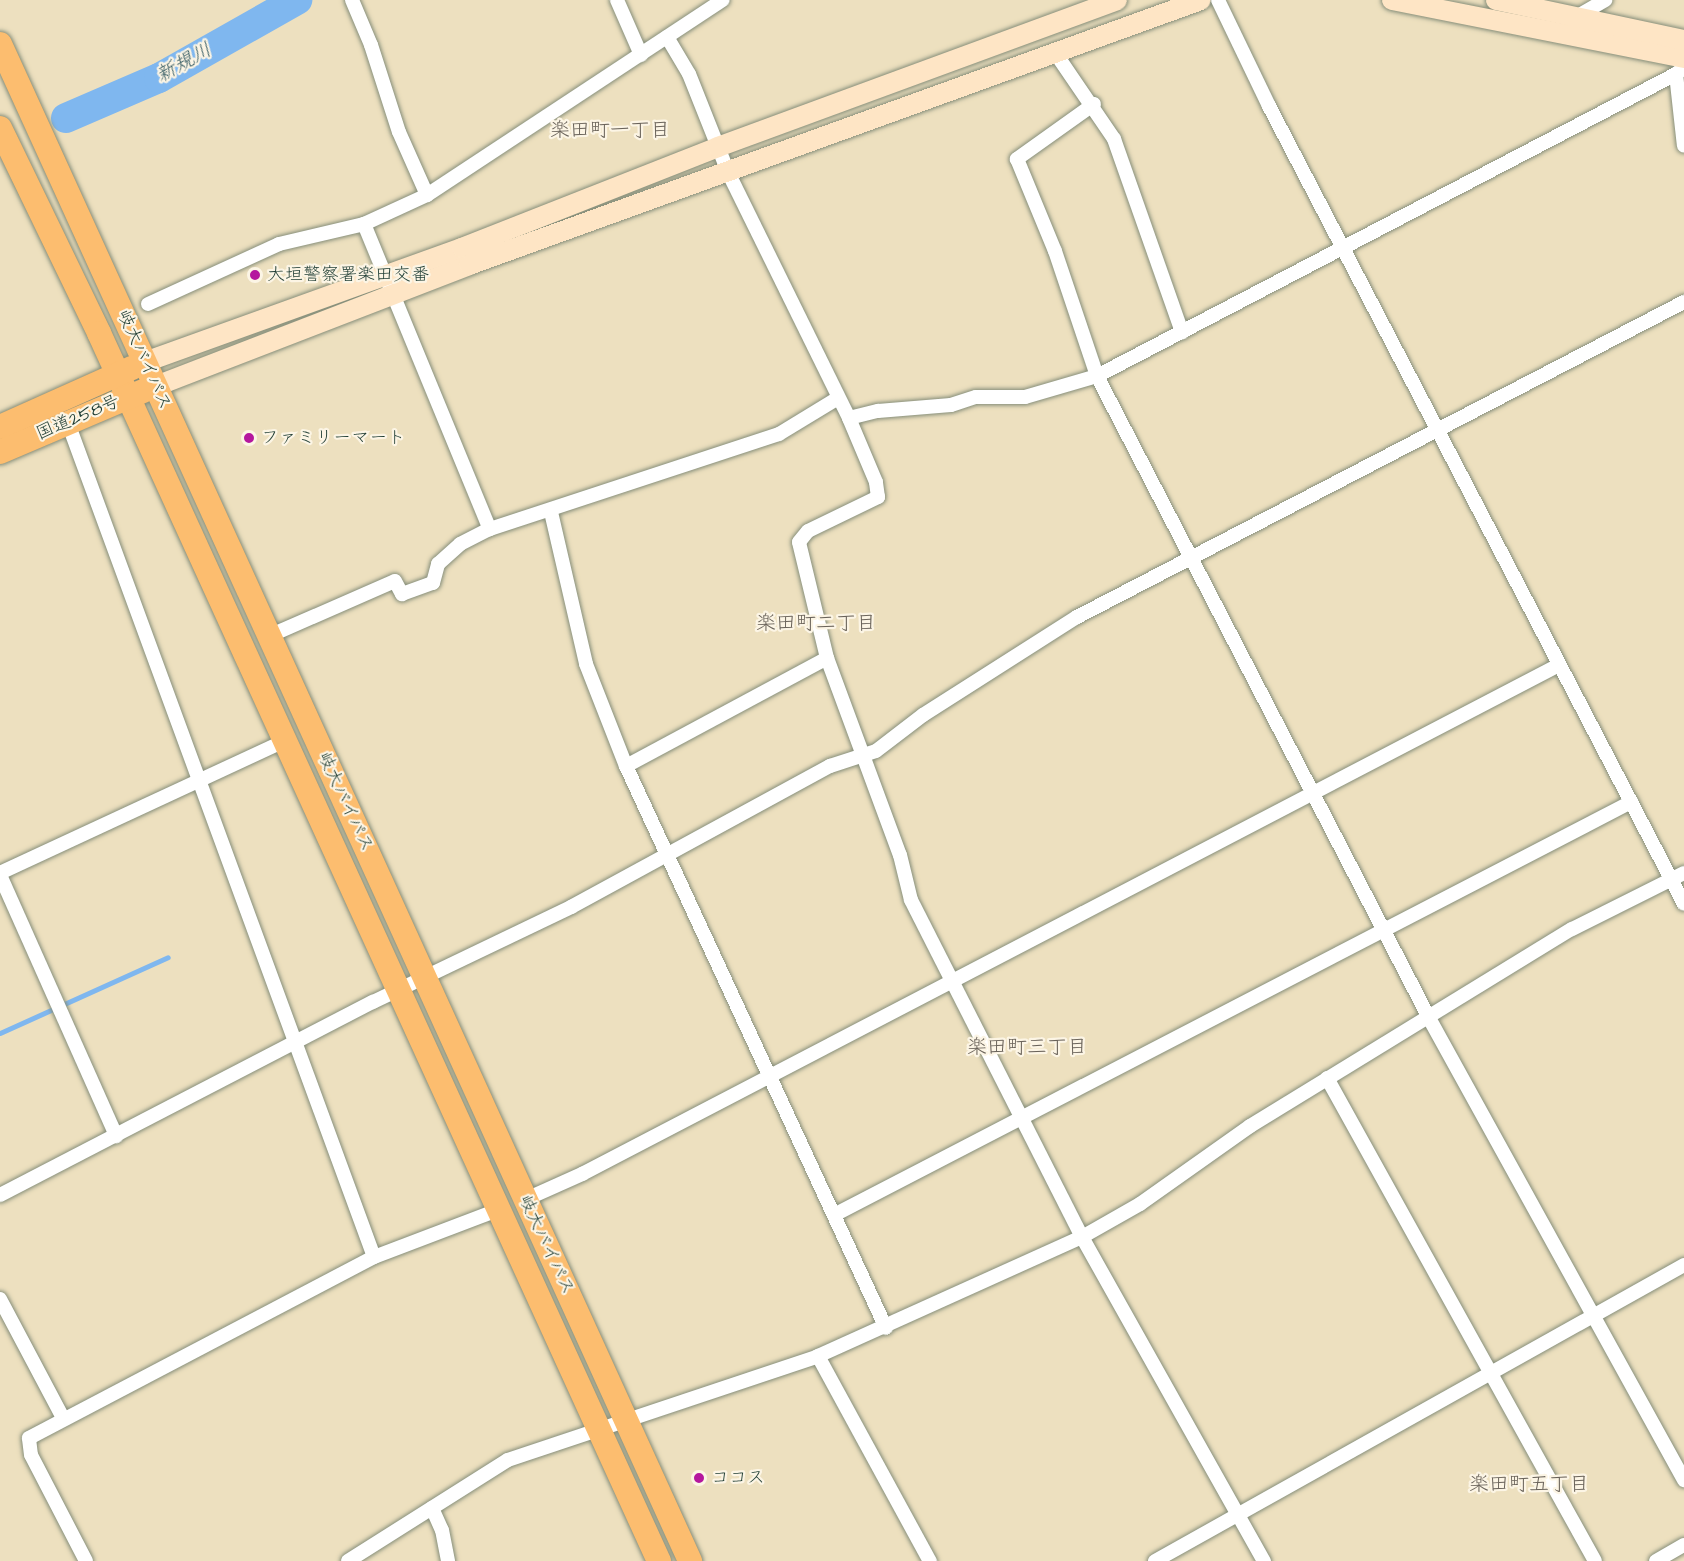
<!DOCTYPE html>
<html>
<head>
<meta charset="utf-8">
<style>
	body { margin:0 }
	#map { position:relative; width:1684px; height:1561px; overflow:hidden; background:#ede0bf; font-family:"Architects Daughter","Klee One",sans-serif }
	div>[style] { position:absolute }
	.stream>* { height:5px; margin:-2.5px; padding:0 2.5px; transform-origin:2.5px; border-radius:2.5px; background:#7fb7ef }
	.river>* { height:30px; margin:-15px; padding:0 15px; transform-origin:15px; border-radius:15px; background:#7fb7ef }
	.roads { filter:drop-shadow(0 0 2px #868e7a) drop-shadow(0 0 2px #868e7a) }
	.street>* { height:14px; margin:-7px; padding:0 7px; transform-origin:7px; border-radius:7px; background:#fff }
	.secondary>* { height:20px; margin:-10px; padding:0 10px; transform-origin:10px; border-radius:10px; background:#fee5c5 }
	.highway>* { height:24px; margin:-12px; padding:0 12px; transform-origin:12px; border-radius:12px; background:#fcbd6f }
	.dots>* { width:16px; height:16px; translate:-50% -50%; box-sizing:border-box; border:3px solid #fcf5e5; border-radius:50% }
	span { translate:-50% -50%; white-space:nowrap; text-align:center; line-height:1.15; -webkit-text-stroke:4.5px #fcf5e5; paint-order:stroke }
	.poi-label { font-size:18px; color:#1f3d34 }
	.left { translate:0 -50%; text-align:left }
	.street-label { font-size:18px; color:#1f3d34 }
	.water-label { font-size:20px; color:#375c63; font-style:italic }
	.neighbourhood-label { font-size:20px; color:#6a635a }
</style>
</head>
<body>
<div id="map">
	<div class="stream">
		<i style="left:0;top:1033px;width:184px;rotate:-24.3deg"></i>
	</div>
	<div class="river">
		<i style="left:66px;top:118px;width:101px;rotate:-23.3deg"></i>
		<i style="left:159px;top:78px;width:159px;rotate:-29.5deg"></i>
	</div>
	<div class="roads">
		<div class="street">
			<i style="left:352px;top:0;width:49px;rotate:67.1deg"></i>
			<i style="left:371px;top:45px;width:91px;rotate:72.2deg"></i>
			<i style="left:399px;top:132px;width:69px;rotate:66deg"></i>
			<i style="left:617px;top:0;width:60px;rotate:66.4deg"></i>
			<i style="left:1218px;top:0;width:118px;rotate:64.3deg"></i>
			<i style="left:1269px;top:106px;width:899px;rotate:62.52deg"></i>
			<i style="left:1576px;top:17px;width:34px;rotate:-30deg"></i>
			<i style="left:1054px;top:51px;width:107px;rotate:55.7deg"></i>
			<i style="left:1114px;top:139px;width:205px;rotate:70.6deg"></i>
			<i style="left:1681px;top:70px;width:6px;rotate:141deg"></i>
			<i style="left:1676px;top:74px;width:72px;rotate:83.7deg"></i>
			<i style="left:1094px;top:104px;width:95px;rotate:144.5deg"></i>
			<i style="left:1017px;top:159px;width:100px;rotate:67.6deg"></i>
			<i style="left:1055px;top:251px;width:132px;rotate:71.4deg"></i>
			<i style="left:1097px;top:376px;width:723px;rotate:62.65deg"></i>
			<i style="left:1429px;top:1018px;width:528px;rotate:61.1deg"></i>
			<i style="left:364px;top:224px;width:330px;rotate:67.6deg"></i>
			<i style="left:148px;top:304px;width:144px;rotate:-24.6deg"></i>
			<i style="left:279px;top:244px;width:87px;rotate:-13.2deg"></i>
			<i style="left:364px;top:224px;width:69px;rotate:-24.7deg"></i>
			<i style="left:427px;top:195px;width:354px;rotate:-33.4deg"></i>
			<i style="left:849px;top:418px;width:30px;rotate:-14deg"></i>
			<i style="left:878px;top:411px;width:73px;rotate:-4.7deg"></i>
			<i style="left:951px;top:405px;width:26px;rotate:-18deg"></i>
			<i style="left:976px;top:397px;width:49px"></i>
			<i style="left:1025px;top:397px;width:75px;rotate:-16.3deg"></i>
			<i style="left:1097px;top:376px;width:653px;rotate:-27.55deg"></i>
			<i style="left:68px;top:423px;width:888px;rotate:69.85deg"></i>
			<i style="left:551px;top:512px;width:156px;rotate:77deg"></i>
			<i style="left:586px;top:664px;width:110px;rotate:68.6deg"></i>
			<i style="left:626px;top:766px;width:619px;rotate:65.17deg"></i>
			<i style="left:269px;top:636px;width:137px;rotate:-23.6deg"></i>
			<i style="left:395px;top:581px;width:15px;rotate:62deg"></i>
			<i style="left:402px;top:594px;width:33px;rotate:-20deg"></i>
			<i style="left:433px;top:583px;width:20px;rotate:-75deg"></i>
			<i style="left:438px;top:564px;width:30px;rotate:-42deg"></i>
			<i style="left:460px;top:544px;width:34px;rotate:-27deg"></i>
			<i style="left:490px;top:529px;width:304px;rotate:-18.2deg"></i>
			<i style="left:779px;top:434px;width:69px;rotate:-31.4deg"></i>
			<i style="left:827px;top:658px;width:210px;rotate:69.7deg"></i>
			<i style="left:900px;top:855px;width:46px;rotate:76.3deg"></i>
			<i style="left:911px;top:900px;width:378px;rotate:63.1deg"></i>
			<i style="left:1082px;top:1237px;width:372px;rotate:60.7deg"></i>
			<i style="left:626px;top:766px;width:228px;rotate:-28.2deg"></i>
			<i style="left:827px;top:658px;width:119px;rotate:-103.6deg"></i>
			<i style="left:799px;top:542px;width:14px;rotate:-51deg"></i>
			<i style="left:808px;top:531px;width:78px;rotate:-25.9deg"></i>
			<i style="left:878px;top:497px;width:15px;rotate:-98deg"></i>
			<i style="left:876px;top:482px;width:69px;rotate:-112.9deg"></i>
			<i style="left:849px;top:418px;width:274px;rotate:-116.2deg"></i>
			<i style="left:728px;top:172px;width:105px;rotate:-111.7deg"></i>
			<i style="left:689px;top:74px;width:43px;rotate:-120.7deg"></i>
			<i style="left:0;top:873px;width:313px;rotate:-24.9deg"></i>
			<i style="left:0;top:875px;width:286px;rotate:66deg"></i>
			<i style="left:1327px;top:1078px;width:552px;rotate:60.98deg"></i>
			<i style="left:0;top:1195px;width:420px;rotate:-27.4deg"></i>
			<i style="left:373px;top:1002px;width:220px;rotate:-25.6deg"></i>
			<i style="left:571px;top:907px;width:295px;rotate:-28.6deg"></i>
			<i style="left:830px;top:766px;width:48px;rotate:-18.1deg"></i>
			<i style="left:876px;top:751px;width:59px;rotate:-37.5deg"></i>
			<i style="left:923px;top:715px;width:183px;rotate:-32.5deg"></i>
			<i style="left:1077px;top:617px;width:684px;rotate:-27.43deg"></i>
			<i style="left:524px;top:1200px;width:64px;rotate:-24.1deg"></i>
			<i style="left:582px;top:1174px;width:1102px;rotate:-27.52deg"></i>
			<i style="left:834px;top:1215px;width:898px;rotate:-27.39deg"></i>
			<i style="left:0;top:1299px;width:135px;rotate:62.1deg"></i>
			<i style="left:818px;top:1356px;width:234px;rotate:61.4deg"></i>
			<i style="left:432px;top:1508px;width:24px;rotate:66deg"></i>
			<i style="left:442px;top:1530px;width:32px;rotate:79deg"></i>
			<i style="left:86px;top:1561px;width:119px;rotate:-117.4deg"></i>
			<i style="left:31px;top:1455px;width:17px;rotate:-97deg"></i>
			<i style="left:29px;top:1438px;width:390px;rotate:-27.7deg"></i>
			<i style="left:374px;top:1257px;width:133px;rotate:-20.8deg"></i>
			<i style="left:348px;top:1561px;width:189px;rotate:-32.3deg"></i>
			<i style="left:508px;top:1460px;width:327px;rotate:-18.5deg"></i>
			<i style="left:818px;top:1356px;width:290px;rotate:-24.3deg"></i>
			<i style="left:1082px;top:1237px;width:67px;rotate:-29.6deg"></i>
			<i style="left:1140px;top:1204px;width:135px;rotate:-35.3deg"></i>
			<i style="left:1250px;top:1126px;width:377px;rotate:-31.5deg"></i>
			<i style="left:1572px;top:929px;width:125px;rotate:-26.6deg"></i>
			<i style="left:1155px;top:1561px;width:606px;rotate:-29.23deg"></i>
			<i style="left:1656px;top:1561px;width:32px;rotate:-30deg"></i>
		</div>
		<div class="secondary">
			<i style="left:1392px;top:0;width:298px;rotate:11.2deg"></i>
			<i style="left:1496px;top:0;width:192px;rotate:12deg"></i>
			<i style="left:145px;top:362px;width:337px;rotate:-19.8deg"></i>
			<i style="left:462px;top:248px;width:275px;rotate:-21.5deg"></i>
			<i style="left:718px;top:147px;width:425px;rotate:-20.2deg"></i>
			<i style="left:156px;top:386px;width:336px;rotate:-21.1deg"></i>
			<i style="left:469px;top:265px;width:778px;rotate:-19.9deg"></i>
		</div>
		<div class="highway">
			<i style="left:0;top:44px;width:1667px;rotate:65.54deg"></i>
			<i style="left:0;top:128px;width:228px;rotate:64.2deg"></i>
			<i style="left:99px;top:333px;width:1350px;rotate:65.49deg"></i>
			<i style="left:0;top:427px;width:145px;rotate:-24.1deg"></i>
			<i style="left:0;top:452px;width:155px;rotate:-23.1deg"></i>
		</div>
	</div>
	<div class="dots">
		<i style="left:255px;top:275px;background:#b5179e"></i>
		<i style="left:249px;top:438px;background:#b5179e"></i>
		<i style="left:699px;top:1478px;background:#b5179e"></i>
	</div>
	<div class="poi-label">
		<span class="left" style="left:267px;top:275px">大垣警察署楽田交番</span>
		<span class="left" style="left:261px;top:438px">ファミリーマート</span>
		<span class="left" style="left:711px;top:1478px">ココス</span>
	</div>
	<div class="street-label">
		<span style="left:144px;top:360px;rotate:66deg">岐大バイパス</span>
		<span style="left:78px;top:418px;rotate:-23deg">国道258号</span>
		<span style="left:345px;top:802px;rotate:65deg">岐大バイパス</span>
		<span style="left:546px;top:1245px;rotate:65deg">岐大バイパス</span>
	</div>
	<div class="water-label">
		<span style="left:184px;top:63px;rotate:-29deg">新規川</span>
	</div>
	<div class="neighbourhood-label">
		<span style="left:610px;top:130px">楽田町一丁目</span>
		<span style="left:816px;top:623px">楽田町二丁目</span>
		<span style="left:1027px;top:1047px">楽田町三丁目</span>
		<span style="left:1529px;top:1484px">楽田町五丁目</span>
	</div>
</div>
</body>
</html>
